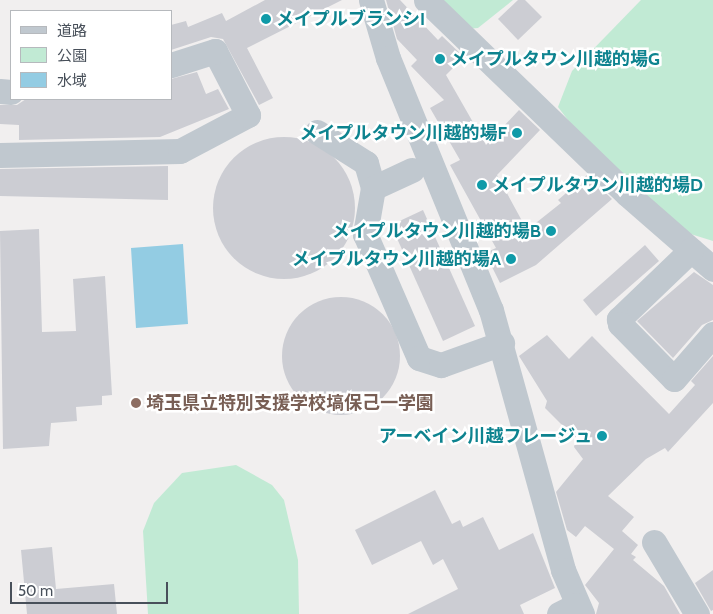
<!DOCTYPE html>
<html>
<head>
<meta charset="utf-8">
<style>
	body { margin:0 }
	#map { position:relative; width:713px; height:614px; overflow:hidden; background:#f1efef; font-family:Cabin,"Noto Sans JP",sans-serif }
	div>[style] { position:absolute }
	.green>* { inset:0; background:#c1ead4 }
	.water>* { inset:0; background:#93cce3 }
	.building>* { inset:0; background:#cccdd3 }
	.round { border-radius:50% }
	.minor>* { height:25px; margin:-12.5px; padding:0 12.5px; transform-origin:12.5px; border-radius:12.5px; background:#c0c8cf }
	.dots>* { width:14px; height:14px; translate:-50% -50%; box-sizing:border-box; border:2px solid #fff; border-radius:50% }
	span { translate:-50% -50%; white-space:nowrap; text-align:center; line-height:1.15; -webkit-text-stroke:5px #fff; paint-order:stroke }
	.culture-label { font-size:18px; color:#0d838f; font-weight:700 }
	.left { translate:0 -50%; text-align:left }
	.right { translate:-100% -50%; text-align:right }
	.education-label { font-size:18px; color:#785e54; font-weight:700 }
	.legend { position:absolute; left:10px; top:10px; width:162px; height:90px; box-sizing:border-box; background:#fff; border:1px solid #b6b9bd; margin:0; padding:6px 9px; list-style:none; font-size:15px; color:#48505a }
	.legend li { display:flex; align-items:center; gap:10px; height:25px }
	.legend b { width:25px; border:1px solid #b6b9bd }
	.scale { position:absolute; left:10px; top:582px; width:158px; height:22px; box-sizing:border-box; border:2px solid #48505a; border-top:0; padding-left:6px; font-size:15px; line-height:18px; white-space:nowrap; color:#48505a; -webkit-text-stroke:4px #fff; paint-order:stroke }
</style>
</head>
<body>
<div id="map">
	<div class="green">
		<i style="clip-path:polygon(434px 0,513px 0,478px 28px,466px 29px)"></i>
		<i style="clip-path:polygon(641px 0,713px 0,713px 241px,681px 231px,581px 137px,558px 107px,572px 71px)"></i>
		<i style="clip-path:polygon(236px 465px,272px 485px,284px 500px,298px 560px,299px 614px,148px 614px,143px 531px,154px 503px,182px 473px)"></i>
	</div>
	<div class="water">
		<i style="clip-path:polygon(183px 244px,188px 324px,136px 328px,131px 248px)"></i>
	</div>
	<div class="building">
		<i style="clip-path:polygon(265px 0,342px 0,247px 48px,273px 98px,259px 105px,223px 39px,211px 37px,171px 50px,171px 25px,186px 21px,188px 27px,222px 13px,226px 21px)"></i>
		<i style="clip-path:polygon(386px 0,400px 0,438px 40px,442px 36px,464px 57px,446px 75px,486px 145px,519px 110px,540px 130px,497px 175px,527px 230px,561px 203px,558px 200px,587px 175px,612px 199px,536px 265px,500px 283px,485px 253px,496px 248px,450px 165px,460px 160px,430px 108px,444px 100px,411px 66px,417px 60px,397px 39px)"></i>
		<i style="clip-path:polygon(518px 0,525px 0,542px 17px,518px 40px,498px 19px)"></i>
		<i style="clip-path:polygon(197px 72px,206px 94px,218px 89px,229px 109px,160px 137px,19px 140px,19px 125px,0 124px,0 105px,17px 105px,26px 99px,171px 99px,171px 79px)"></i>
		<i class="round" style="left:213px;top:137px;width:142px;height:142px"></i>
		<i style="clip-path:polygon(168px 166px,168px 200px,0 196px,0 169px)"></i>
		<i style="clip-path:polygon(423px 210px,475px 326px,443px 341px,391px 225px)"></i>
		<i style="clip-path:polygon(39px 229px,42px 332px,76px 331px,73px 279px,105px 276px,112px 395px,102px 396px,102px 405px,76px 407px,77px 421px,51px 423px,49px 446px,3px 449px,0 231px)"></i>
		<i style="clip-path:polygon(645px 245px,659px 261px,596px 316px,583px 300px)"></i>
		<i style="clip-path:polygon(694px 272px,713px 285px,713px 320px,702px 325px,673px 358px,637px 321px)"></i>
		<i class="round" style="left:282px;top:297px;width:118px;height:118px"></i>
		<i style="clip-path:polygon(547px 335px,569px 359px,592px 336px,669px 414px,695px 385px,691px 381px,713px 356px,713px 403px,668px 452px,665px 448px,646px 459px,608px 496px,634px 517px,622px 531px,638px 545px,631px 554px,636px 557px,633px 560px,664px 586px,680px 614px,596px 614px,599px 603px,585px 585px,614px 549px,585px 526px,576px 537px,567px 530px,556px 492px,583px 459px,574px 447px,576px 439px,545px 408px,547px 401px,519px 356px)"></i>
		<i style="clip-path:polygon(435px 490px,452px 524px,460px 520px,463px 527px,483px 517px,499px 550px,533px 533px,555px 588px,520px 605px,524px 614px,408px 614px,458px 589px,443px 559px,433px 565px,421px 541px,372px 565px,355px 530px)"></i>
		<i style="clip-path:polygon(52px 547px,56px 589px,114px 584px,117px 614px,27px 614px,21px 550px)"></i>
		<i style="clip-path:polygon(713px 570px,713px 610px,711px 611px,695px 583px)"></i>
	</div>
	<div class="minor">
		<i style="left:371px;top:0;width:60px;rotate:73.7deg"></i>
		<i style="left:388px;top:58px;width:272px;rotate:67.8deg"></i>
		<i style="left:491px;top:310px;width:270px;rotate:74.5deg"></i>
		<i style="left:563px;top:570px;width:48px;rotate:66.6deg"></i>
		<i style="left:426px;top:0;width:279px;rotate:44deg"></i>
		<i style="left:627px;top:194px;width:114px;rotate:41.1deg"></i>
		<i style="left:0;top:91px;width:11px;rotate:5deg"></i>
		<i style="left:317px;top:132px;width:58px;rotate:32.3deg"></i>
		<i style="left:366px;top:163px;width:26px;rotate:74deg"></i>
		<i style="left:373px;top:188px;width:47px;rotate:99.9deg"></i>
		<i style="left:365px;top:234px;width:135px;rotate:66.5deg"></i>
		<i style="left:419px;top:358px;width:23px;rotate:18deg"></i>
		<i style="left:441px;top:365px;width:65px;rotate:-19.8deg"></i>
		<i style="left:0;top:155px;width:180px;rotate:-1.3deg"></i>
		<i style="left:180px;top:151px;width:77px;rotate:-27.9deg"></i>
		<i style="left:248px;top:115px;width:72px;rotate:-117.3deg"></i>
		<i style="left:215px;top:51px;width:46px;rotate:162.3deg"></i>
		<i style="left:373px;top:188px;width:43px;rotate:-24.8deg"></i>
		<i style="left:691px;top:250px;width:100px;rotate:136.2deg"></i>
		<i style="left:619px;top:319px;width:5px;rotate:79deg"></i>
		<i style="left:620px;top:324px;width:77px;rotate:45.5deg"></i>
		<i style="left:674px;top:379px;width:60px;rotate:-49.1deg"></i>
		<i style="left:654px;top:542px;width:84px;rotate:59.2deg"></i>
		<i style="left:559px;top:614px;width:20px;rotate:-27deg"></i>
	</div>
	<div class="dots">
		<i style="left:266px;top:19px;background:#0f9aa8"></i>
		<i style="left:440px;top:59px;background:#0f9aa8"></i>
		<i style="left:517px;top:133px;background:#0f9aa8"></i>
		<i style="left:482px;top:185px;background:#0f9aa8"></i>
		<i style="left:551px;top:231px;background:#0f9aa8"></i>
		<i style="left:511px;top:259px;background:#0f9aa8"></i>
		<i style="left:136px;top:403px;background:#8d6e63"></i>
		<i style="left:602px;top:436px;background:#0f9aa8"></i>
	</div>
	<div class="culture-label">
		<span class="left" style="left:276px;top:19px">メイプルブランシI</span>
		<span class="left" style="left:450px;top:59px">メイプルタウン川越的場G</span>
		<span class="right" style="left:507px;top:133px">メイプルタウン川越的場F</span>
		<span class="left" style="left:492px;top:185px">メイプルタウン川越的場D</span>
		<span class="right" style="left:541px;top:231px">メイプルタウン川越的場B</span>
		<span class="right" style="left:501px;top:259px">メイプルタウン川越的場A</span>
		<span class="right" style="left:592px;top:436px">アーベイン川越フレージュ</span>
	</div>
	<div class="education-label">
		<span class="left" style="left:146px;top:403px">埼玉県立特別支援学校塙保己一学園</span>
	</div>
	<ul class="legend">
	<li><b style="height:6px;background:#c0c8cf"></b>道路</li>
	<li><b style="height:14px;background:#c1ead4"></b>公園</li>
	<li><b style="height:14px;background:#93cce3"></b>水域</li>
	</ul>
	<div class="scale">50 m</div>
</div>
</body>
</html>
